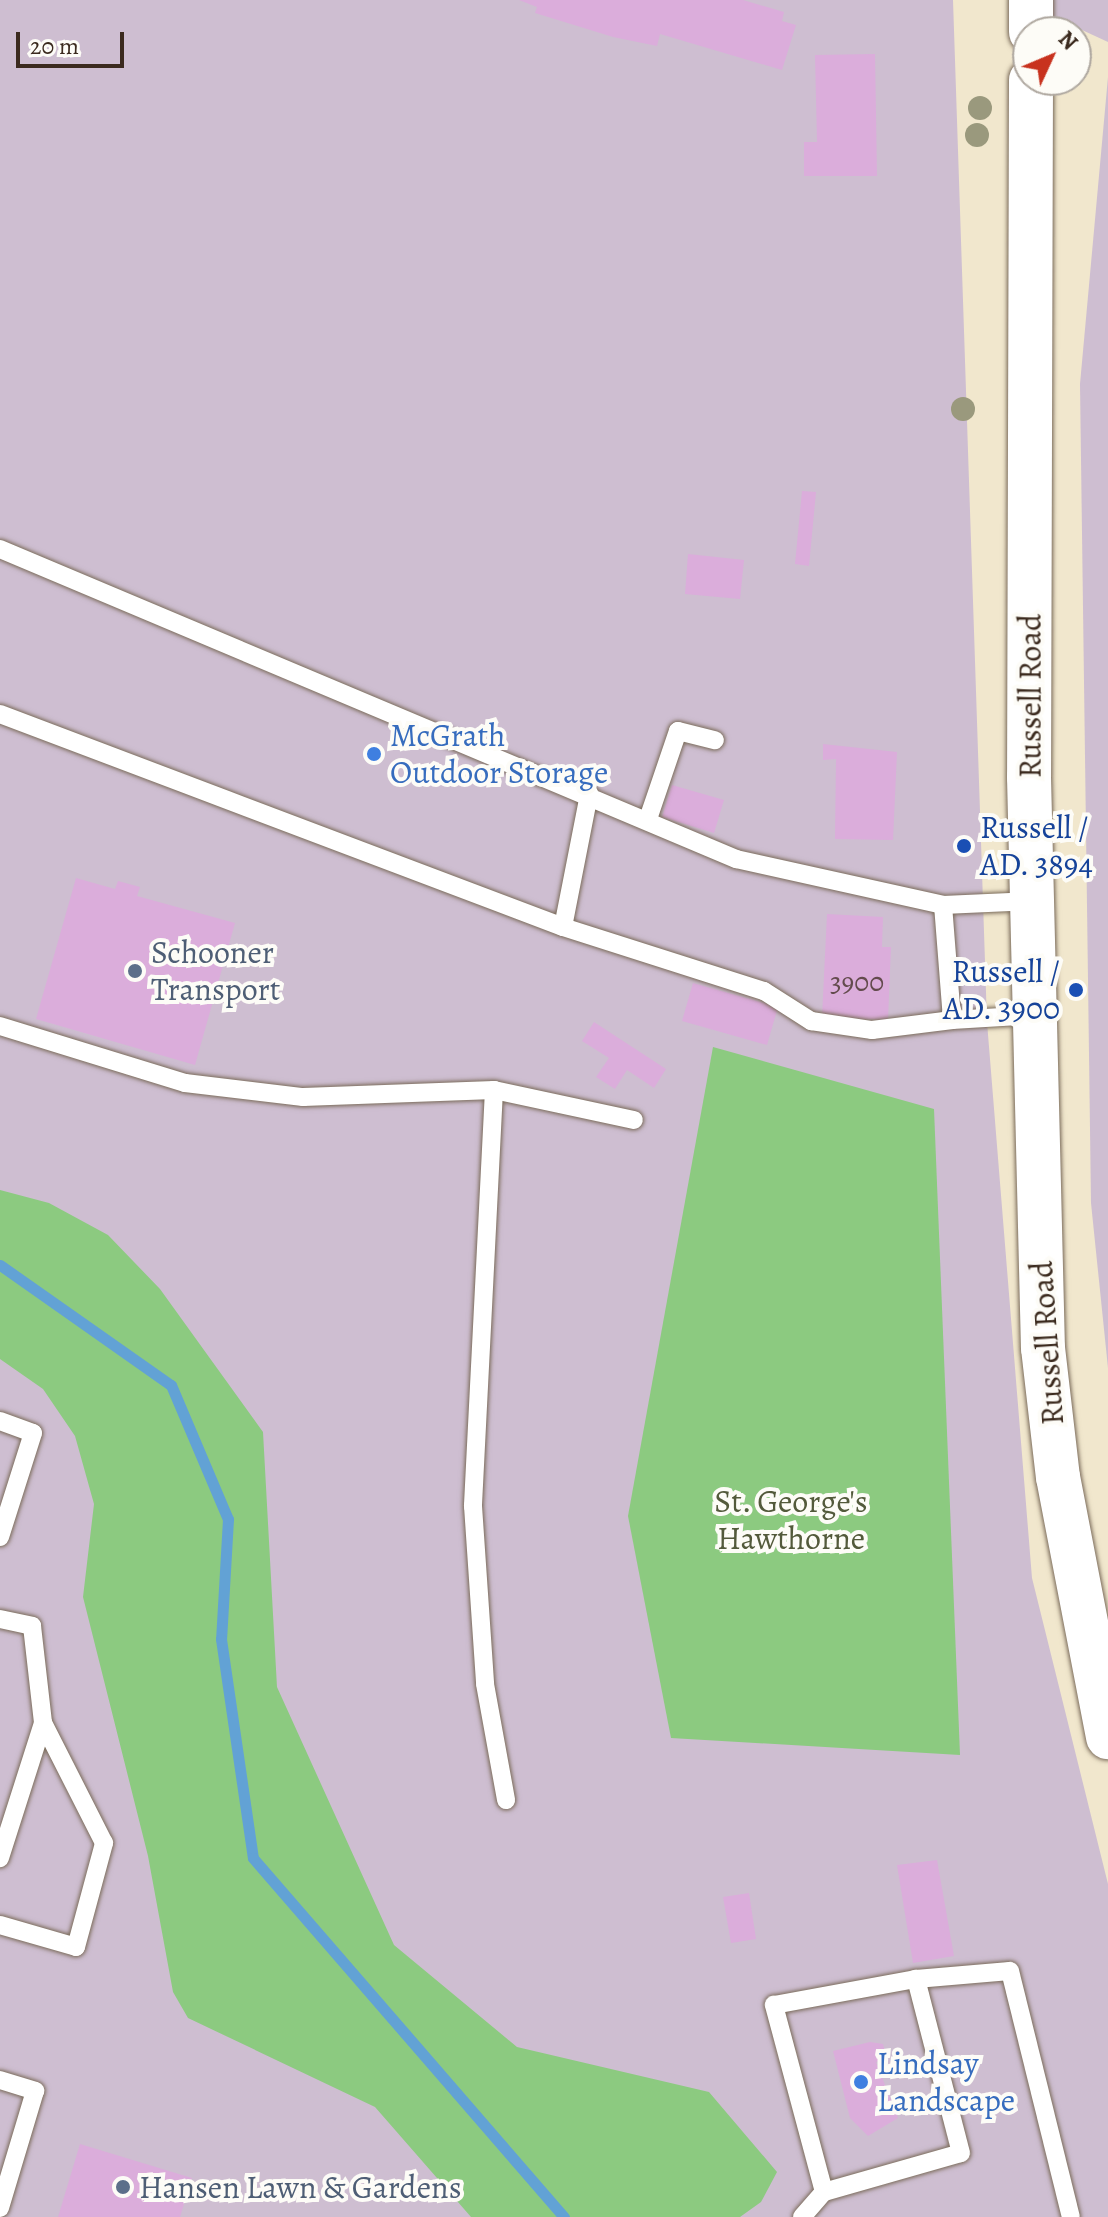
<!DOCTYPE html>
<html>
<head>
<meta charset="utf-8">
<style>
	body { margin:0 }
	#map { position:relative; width:1108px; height:2217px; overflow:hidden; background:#f1e7cd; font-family:Alegreya,serif }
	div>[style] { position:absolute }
	.industrial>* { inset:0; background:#cebed1 }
	.green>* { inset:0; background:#8cca80 }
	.stream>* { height:11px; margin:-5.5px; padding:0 5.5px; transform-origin:5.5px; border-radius:5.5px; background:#62a2d5 }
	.building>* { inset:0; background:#dbaddb }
	.roads { filter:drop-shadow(0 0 2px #7b6c5b) drop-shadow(0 0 2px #7b6c5b) }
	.lane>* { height:18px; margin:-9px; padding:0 9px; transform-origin:9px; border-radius:9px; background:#fff }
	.secondary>* { height:44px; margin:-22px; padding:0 22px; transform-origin:22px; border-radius:22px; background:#fff }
	.trees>* { width:24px; height:24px; margin:-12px; border-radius:50%; background:#9a997d }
	.dots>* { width:22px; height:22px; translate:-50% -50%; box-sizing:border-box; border:4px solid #fdfcf7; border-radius:50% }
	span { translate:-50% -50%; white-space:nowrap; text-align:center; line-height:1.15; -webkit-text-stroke:8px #fdfcf7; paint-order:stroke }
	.number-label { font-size:28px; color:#634b4d }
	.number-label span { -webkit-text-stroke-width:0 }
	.street-label { font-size:32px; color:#3b2a1e }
	.shop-label { font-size:32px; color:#366cbe }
	.left { translate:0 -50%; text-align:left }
	.transit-label { font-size:32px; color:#164399 }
	.right { translate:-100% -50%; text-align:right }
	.service-label { font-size:32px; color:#4e5e75 }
	.park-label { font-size:32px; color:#535a3b }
	.north { position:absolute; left:1012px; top:16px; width:80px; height:80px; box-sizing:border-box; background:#fdfcf7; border:2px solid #afa8a0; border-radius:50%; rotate:46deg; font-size:22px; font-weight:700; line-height:32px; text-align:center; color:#3b2a1e }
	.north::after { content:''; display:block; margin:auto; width:28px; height:36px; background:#c8321e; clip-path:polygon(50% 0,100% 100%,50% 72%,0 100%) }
	.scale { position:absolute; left:16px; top:32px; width:108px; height:36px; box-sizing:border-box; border:4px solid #3b2a1e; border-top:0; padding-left:10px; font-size:24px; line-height:28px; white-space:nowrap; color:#3b2a1e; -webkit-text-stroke:6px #fdfcf7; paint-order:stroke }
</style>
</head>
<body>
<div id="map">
	<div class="industrial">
		<i style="clip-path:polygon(0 0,953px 0,987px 1022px,1032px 1578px,1108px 1884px,1108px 2217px,0 2217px)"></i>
		<i style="clip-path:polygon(1017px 0,1108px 0,1108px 42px)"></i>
		<i style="clip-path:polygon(1108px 77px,1108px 1368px,1091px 1203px,1080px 384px)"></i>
	</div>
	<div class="green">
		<i style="clip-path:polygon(713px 1047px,934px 1109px,960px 1755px,671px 1738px,628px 1516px)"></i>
		<i style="clip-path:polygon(0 1190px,49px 1203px,108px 1235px,160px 1289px,263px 1432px,277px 1687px,394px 1945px,517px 2047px,709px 2092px,777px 2172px,761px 2202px,740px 2217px,471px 2217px,375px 2107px,188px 2018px,173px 1992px,148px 1856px,83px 1597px,94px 1504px,75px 1436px,43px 1389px,0 1359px)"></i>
	</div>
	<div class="stream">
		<i style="left:0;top:1265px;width:209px;rotate:35.1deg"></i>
		<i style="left:171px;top:1385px;width:146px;rotate:67deg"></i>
		<i style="left:228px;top:1519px;width:120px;rotate:93.3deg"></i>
		<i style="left:221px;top:1639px;width:221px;rotate:81.7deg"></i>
		<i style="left:253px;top:1858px;width:475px;rotate:49.1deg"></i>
	</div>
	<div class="building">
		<i style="clip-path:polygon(519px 0,743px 0,784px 12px,782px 21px,796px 25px,782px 70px,660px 34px,657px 46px,613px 37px,535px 13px,537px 7px)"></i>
		<i style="clip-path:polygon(875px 54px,877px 176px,804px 176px,804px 142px,817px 142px,815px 55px)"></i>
		<i style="clip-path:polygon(802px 491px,816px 492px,809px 566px,795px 564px)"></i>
		<i style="clip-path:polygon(688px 554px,744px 560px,740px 599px,685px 594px)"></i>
		<i style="clip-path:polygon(823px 744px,897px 752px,893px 840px,835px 839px,836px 759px,823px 760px)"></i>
		<i style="clip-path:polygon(672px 785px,724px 800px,714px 833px,662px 817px)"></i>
		<i style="clip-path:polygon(76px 878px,115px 889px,118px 881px,140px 887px,137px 896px,235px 923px,195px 1065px,36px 1019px)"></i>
		<i style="clip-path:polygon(827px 914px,883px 917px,882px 947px,891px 947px,888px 1020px,822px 1017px)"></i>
		<i style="clip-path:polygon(693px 983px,778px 1007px,767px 1045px,682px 1021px)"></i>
		<i style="clip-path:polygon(594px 1022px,666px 1069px,654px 1088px,627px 1070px,615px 1089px,596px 1077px,609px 1058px,582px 1041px)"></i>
		<i style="clip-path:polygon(937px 1860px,954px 1956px,913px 1963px,897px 1865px)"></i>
		<i style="clip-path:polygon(749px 1893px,756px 1939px,731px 1943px,723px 1897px)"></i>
		<i style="clip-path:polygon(870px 2042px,883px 2044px,887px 2059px,876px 2062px,898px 2118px,868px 2136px,850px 2118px,833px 2051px)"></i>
		<i style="clip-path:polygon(80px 2144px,192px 2178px,180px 2217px,58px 2217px)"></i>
	</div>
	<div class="roads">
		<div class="lane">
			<i style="left:0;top:549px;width:799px;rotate:22.84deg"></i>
			<i style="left:736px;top:859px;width:212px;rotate:12.5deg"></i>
			<i style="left:943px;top:905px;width:90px;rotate:-2.5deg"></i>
			<i style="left:0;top:714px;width:602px;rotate:20.72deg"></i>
			<i style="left:563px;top:927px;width:136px;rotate:-78.9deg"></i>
			<i style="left:648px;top:819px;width:93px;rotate:-71.2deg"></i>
			<i style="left:678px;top:731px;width:38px;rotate:14deg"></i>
			<i style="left:943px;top:905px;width:115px;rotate:85.5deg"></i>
			<i style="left:952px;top:1020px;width:83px;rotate:-3.4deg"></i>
			<i style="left:563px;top:927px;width:211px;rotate:17.7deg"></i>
			<i style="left:764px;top:991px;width:56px;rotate:32.6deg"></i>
			<i style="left:811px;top:1021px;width:62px;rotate:8.4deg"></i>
			<i style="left:872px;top:1030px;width:81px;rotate:-7.1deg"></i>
			<i style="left:0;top:1026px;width:194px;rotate:17.1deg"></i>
			<i style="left:185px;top:1083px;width:119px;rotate:6.8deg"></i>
			<i style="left:303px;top:1097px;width:191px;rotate:-2.1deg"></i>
			<i style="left:494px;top:1090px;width:143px;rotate:12.1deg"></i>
			<i style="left:494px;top:1090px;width:417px;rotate:92.9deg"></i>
			<i style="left:473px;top:1506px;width:178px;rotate:86.1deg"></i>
			<i style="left:485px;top:1684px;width:118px;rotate:79.7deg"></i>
			<i style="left:0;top:1421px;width:35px;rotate:20deg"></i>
			<i style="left:33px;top:1433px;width:109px;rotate:107.6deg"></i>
			<i style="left:0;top:1619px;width:33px;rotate:12deg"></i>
			<i style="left:32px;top:1626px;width:98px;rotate:83.5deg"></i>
			<i style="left:43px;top:1723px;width:142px;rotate:107.7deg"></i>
			<i style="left:0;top:1925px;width:79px;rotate:16.1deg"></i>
			<i style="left:76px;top:1947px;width:108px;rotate:-74.9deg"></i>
			<i style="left:104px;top:1843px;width:135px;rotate:-116.9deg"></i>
			<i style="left:0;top:2080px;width:37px;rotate:17deg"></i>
			<i style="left:35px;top:2091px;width:122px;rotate:106.7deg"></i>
			<i style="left:824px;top:2192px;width:142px;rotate:-15.9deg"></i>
			<i style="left:961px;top:2153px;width:180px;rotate:-104.5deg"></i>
			<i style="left:802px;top:2217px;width:33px;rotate:-49deg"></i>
			<i style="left:824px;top:2192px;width:194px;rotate:-105deg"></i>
			<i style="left:774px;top:2005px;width:144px;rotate:-10.4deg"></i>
			<i style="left:916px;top:1979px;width:94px;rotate:-4.9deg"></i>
			<i style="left:1010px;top:1971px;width:253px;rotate:76.1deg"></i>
		</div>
		<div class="secondary">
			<i style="left:1031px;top:32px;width:32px;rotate:-90deg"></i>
			<i style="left:1031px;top:80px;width:697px;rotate:90.16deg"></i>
			<i style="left:1029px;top:777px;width:571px;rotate:88.6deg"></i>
			<i style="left:1043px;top:1348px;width:130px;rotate:83.4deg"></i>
			<i style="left:1058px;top:1477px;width:265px;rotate:79.1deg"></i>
		</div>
	</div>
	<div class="trees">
		<i style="left:980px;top:108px"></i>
		<i style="left:977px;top:135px"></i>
		<i style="left:963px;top:409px"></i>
	</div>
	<div class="dots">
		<i style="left:374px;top:754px;background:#3f7fe0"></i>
		<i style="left:964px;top:846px;background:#1a4fb4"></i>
		<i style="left:135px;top:971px;background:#5c6f8a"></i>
		<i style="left:1076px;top:990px;background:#1a4fb4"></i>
		<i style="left:861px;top:2082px;background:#3f7fe0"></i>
		<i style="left:123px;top:2187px;background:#5c6f8a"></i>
	</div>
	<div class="number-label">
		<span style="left:857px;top:982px">3900</span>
	</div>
	<div class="street-label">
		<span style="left:1030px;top:696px;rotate:-90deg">Russell Road</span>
		<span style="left:1047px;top:1343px;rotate:-94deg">Russell Road</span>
	</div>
	<div class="shop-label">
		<span class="left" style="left:390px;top:754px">McGrath<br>Outdoor Storage</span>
		<span class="left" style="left:877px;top:2082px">Lindsay<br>Landscape</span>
	</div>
	<div class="transit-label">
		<span class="left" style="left:980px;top:846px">Russell /<br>AD. 3894</span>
		<span class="right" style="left:1060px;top:990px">Russell /<br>AD. 3900</span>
	</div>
	<div class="service-label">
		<span class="left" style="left:151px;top:971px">Schooner<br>Transport</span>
		<span class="left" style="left:139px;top:2187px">Hansen Lawn &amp; Gardens</span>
	</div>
	<div class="park-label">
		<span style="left:791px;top:1520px">St. George's<br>Hawthorne</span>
	</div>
	<div class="north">N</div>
	<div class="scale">20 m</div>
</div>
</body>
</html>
